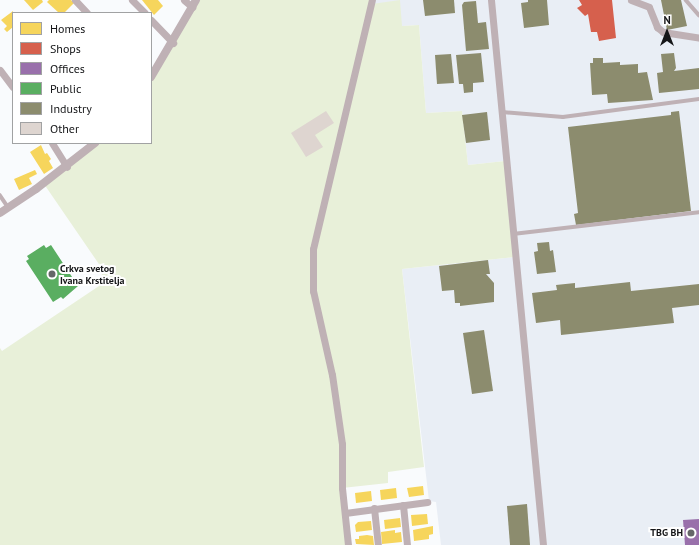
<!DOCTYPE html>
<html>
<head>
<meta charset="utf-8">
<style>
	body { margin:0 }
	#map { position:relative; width:699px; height:545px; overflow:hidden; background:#f9fbfd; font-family:"PT Sans",sans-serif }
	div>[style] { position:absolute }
	.built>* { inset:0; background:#e9eef5 }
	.green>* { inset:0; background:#e8f0d9 }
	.homes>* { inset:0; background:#f6d55c }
	.shops>* { inset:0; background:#d6604d }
	.offices>* { inset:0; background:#9970ab }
	.public>* { inset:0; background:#5aae61 }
	.industry>* { inset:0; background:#8c8c6e }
	.building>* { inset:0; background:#ded5d0 }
	.service>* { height:3.5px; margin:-1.75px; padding:0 1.75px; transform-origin:1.75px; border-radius:1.75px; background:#bfb1b5 }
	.minor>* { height:7px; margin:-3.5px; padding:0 3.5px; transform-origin:3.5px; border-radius:3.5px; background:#bfb1b5 }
	.tertiary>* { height:8px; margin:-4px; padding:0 4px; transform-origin:4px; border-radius:4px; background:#bfb1b5 }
	.dots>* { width:11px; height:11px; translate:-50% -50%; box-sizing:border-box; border:2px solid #fff; border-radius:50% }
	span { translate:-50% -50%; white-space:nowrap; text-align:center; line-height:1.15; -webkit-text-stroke:4px #fff; paint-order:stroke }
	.poi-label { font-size:10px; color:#151618; font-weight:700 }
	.left { translate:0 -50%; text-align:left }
	.right { translate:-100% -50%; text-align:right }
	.legend { position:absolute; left:12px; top:12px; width:140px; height:132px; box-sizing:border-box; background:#fff; border:1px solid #a1a2a3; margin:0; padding:5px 7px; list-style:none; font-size:12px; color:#151618 }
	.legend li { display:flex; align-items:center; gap:8px; height:20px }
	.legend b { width:20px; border:1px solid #a1a2a3 }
	.north { position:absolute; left:647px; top:12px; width:40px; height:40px; -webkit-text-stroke:3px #fff; paint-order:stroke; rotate:0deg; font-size:11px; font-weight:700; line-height:16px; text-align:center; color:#151618 }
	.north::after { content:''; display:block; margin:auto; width:14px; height:18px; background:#151618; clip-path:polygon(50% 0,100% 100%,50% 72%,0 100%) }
</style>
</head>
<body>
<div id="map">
	<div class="built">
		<i style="clip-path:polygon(372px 0,699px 0,699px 545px,441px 545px,436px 502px,429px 501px,402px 269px,515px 257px,505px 161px,468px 165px,462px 111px,426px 113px,419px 25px,402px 26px,372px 5px)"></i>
	</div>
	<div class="green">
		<i style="clip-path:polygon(196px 0,372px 0,372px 4px,400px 0,402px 26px,419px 25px,426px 113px,462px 111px,468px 165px,505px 161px,515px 257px,402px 269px,424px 467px,388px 472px,388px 483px,342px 488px,348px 545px,0 545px,0 348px,2px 351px,99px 286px,103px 270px,44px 184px,97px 143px,151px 143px,151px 80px)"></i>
	</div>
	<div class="homes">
		<i style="clip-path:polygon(24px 0,42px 0,43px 2px,33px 10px)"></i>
		<i style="clip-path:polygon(49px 0,71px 0,74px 3px,64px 13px,59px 13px,47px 2px)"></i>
		<i style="clip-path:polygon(142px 0,158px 0,163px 6px,154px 15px)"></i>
		<i style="clip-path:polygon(13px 11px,13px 27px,7px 32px,4px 29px,7px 26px,1px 20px)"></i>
		<i style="clip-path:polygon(41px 145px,45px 154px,47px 153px,51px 159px,49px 161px,53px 168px,44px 174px,30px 152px)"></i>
		<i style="clip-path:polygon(35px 170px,37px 174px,29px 178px,32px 184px,19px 190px,14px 179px)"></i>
		<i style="clip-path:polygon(423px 486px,424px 495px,409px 497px,407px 488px)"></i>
		<i style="clip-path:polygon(396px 488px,397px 498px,381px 500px,380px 490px)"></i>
		<i style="clip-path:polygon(371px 491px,372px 501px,356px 503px,355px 493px)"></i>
		<i style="clip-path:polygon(427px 514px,428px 524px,412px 526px,411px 515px)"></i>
		<i style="clip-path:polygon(400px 518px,401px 527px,385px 529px,384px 520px)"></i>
		<i style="clip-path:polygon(371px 521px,372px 530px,356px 532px,355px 525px,358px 522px)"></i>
		<i style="clip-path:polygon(433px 526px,433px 534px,429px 535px,429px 539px,414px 541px,413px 530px)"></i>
		<i style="clip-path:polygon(395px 530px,395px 533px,401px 532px,402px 542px,382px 544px,381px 532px)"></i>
		<i style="clip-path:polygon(367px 535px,373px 536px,374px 545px,356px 544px,355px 539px,359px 539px,359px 536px)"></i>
	</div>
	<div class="shops">
		<i style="clip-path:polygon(579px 0,612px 0,616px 38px,599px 41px,597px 32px,591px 32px,588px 14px,585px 16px,577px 8px,582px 5px)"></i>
	</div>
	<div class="offices">
		<i style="clip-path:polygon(699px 519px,699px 545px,685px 545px,683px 520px)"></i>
	</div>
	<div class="public">
		<i style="clip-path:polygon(44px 245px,46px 248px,51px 245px,78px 286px,63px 299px,61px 297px,53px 302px,26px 261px,29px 259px,27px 256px)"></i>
	</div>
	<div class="industry">
		<i style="clip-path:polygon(423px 0,454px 0,455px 13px,425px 16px)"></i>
		<i style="clip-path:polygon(528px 0,547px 0,549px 25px,524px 28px,521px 3px,528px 2px)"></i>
		<i style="clip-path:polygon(661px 0,681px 0,687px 26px,667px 30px)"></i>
		<i style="clip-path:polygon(476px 1px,478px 23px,486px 22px,489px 49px,466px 51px,462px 5px,464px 2px)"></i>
		<i style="clip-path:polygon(481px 53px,484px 82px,473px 83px,473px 92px,464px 93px,463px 84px,459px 84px,456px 55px)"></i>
		<i style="clip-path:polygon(674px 53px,676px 68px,674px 71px,699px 68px,699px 89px,659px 93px,657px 73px,663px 72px,661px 54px)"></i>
		<i style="clip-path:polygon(451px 54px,454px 83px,437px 84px,435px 55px)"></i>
		<i style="clip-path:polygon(593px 58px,603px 58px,603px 63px,620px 62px,620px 65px,638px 64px,638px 73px,647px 72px,653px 100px,608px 103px,607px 94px,592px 95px,590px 63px,593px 63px)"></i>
		<i style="clip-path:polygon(679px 111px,691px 211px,576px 225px,574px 214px,578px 213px,568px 127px,671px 115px,671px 112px)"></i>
		<i style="clip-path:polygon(487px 112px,490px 140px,466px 143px,462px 115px)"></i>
		<i style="clip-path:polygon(549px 242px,550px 251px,553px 250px,556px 272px,537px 274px,534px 252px,538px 251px,537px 243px)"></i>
		<i style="clip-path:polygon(488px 260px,490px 274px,486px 274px,494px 283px,494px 302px,460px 306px,460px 303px,455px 303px,454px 290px,442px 291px,439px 266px)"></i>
		<i style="clip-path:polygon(630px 282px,631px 291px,699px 284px,699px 305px,672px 308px,674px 323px,561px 335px,560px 320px,536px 323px,532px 293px,557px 290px,556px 285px,575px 283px,575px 288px)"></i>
		<i style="clip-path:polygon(484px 330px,493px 391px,472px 394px,463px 333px)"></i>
		<i style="clip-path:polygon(527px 504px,530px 545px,510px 545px,507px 506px)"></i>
	</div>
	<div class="building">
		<i style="clip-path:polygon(326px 111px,334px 123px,315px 135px,323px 147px,306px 157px,291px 133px)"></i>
	</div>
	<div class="service">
		<i style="left:686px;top:0;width:20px;rotate:49deg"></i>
		<i style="left:502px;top:112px;width:61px;rotate:4.7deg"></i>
		<i style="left:563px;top:117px;width:137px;rotate:-7.5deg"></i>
		<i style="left:0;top:195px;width:14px;rotate:56deg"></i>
		<i style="left:513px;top:234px;width:187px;rotate:-6.7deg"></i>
	</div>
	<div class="minor">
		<i style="left:75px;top:0;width:18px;rotate:47deg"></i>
		<i style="left:132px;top:0;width:18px;rotate:45deg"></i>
		<i style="left:184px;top:0;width:11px;rotate:41deg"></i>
		<i style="left:491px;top:0;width:547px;rotate:84.55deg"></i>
		<i style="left:631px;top:0;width:19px;rotate:21deg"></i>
		<i style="left:649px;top:7px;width:22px;rotate:68deg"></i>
		<i style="left:657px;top:27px;width:8px;rotate:40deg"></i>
		<i style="left:663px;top:32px;width:36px;rotate:9deg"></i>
		<i style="left:151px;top:20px;width:32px;rotate:46deg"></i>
		<i style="left:0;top:70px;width:21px;rotate:53deg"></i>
		<i style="left:52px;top:143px;width:28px;rotate:58deg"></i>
		<i style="left:403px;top:505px;width:40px;rotate:84.3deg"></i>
		<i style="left:374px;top:508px;width:37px;rotate:84deg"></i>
		<i style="left:345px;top:513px;width:83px;rotate:-7.6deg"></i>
		<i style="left:348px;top:545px;width:57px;rotate:-96deg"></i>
		<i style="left:342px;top:488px;width:44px;rotate:-90deg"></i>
		<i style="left:342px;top:444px;width:70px;rotate:-98.2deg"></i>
		<i style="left:332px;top:375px;width:86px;rotate:-102.7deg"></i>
		<i style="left:313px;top:291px;width:42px;rotate:-90deg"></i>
		<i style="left:313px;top:249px;width:256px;rotate:-76.7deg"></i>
	</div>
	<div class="tertiary">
		<i style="left:151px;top:77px;width:89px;rotate:-59.7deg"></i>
		<i style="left:0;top:213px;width:43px;rotate:-33.7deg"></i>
		<i style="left:36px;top:189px;width:75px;rotate:-37.9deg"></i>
	</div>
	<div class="dots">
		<i style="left:52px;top:274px;background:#656668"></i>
		<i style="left:691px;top:533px;background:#656668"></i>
	</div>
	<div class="poi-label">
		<span class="left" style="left:60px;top:274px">Crkva svetog<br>Ivana Krstitelja</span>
		<span class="right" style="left:683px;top:533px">TBG BH</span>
	</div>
	<ul class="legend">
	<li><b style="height:11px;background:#f6d55c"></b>Homes</li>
	<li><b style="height:11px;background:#d6604d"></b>Shops</li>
	<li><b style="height:11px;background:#9970ab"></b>Offices</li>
	<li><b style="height:11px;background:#5aae61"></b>Public</li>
	<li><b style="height:11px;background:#8c8c6e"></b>Industry</li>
	<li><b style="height:11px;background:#ded5d0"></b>Other</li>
	</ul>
	<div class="north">N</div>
</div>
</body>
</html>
